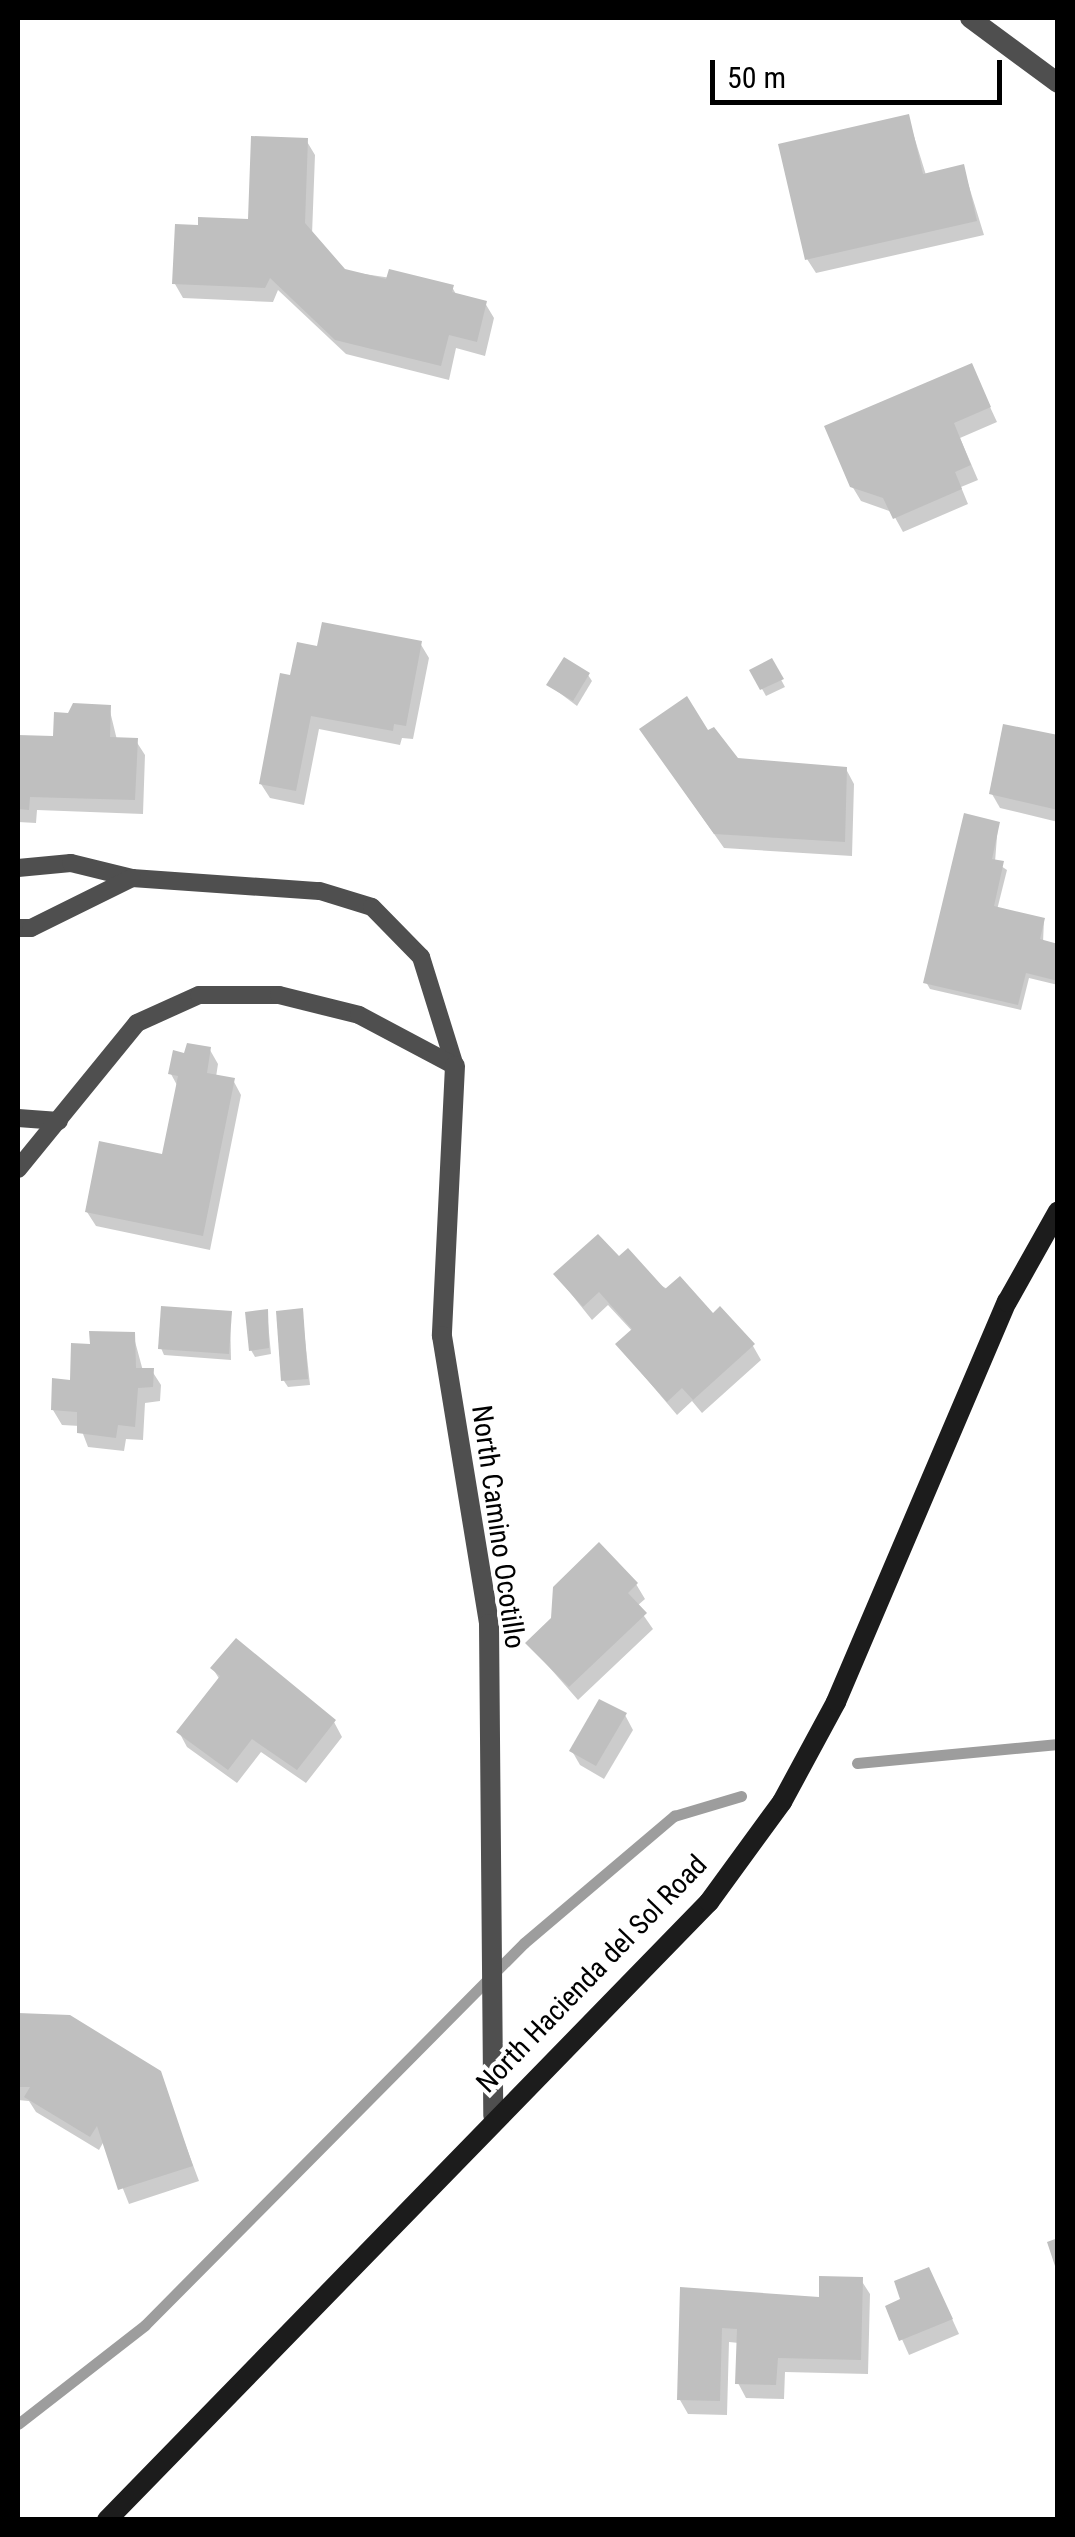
<!DOCTYPE html>
<html>
<head>
<meta charset="utf-8">
<style>
	body { margin:0 }
	#map { position:relative; width:1075px; height:2537px; overflow:hidden; background:#fff; font-family:"Roboto Condensed",sans-serif }
	div>[style] { position:absolute }
	.shadow>* { inset:0; background:#0003 }
	.stream>* { height:11px; margin:-5.5px; padding:0 5.5px; transform-origin:5.5px; border-radius:5.5px; background:#9d9d9d }
	.building>* { inset:0; background:#bfbfbf }
	.lane>* { height:18px; margin:-9px; padding:0 9px; transform-origin:9px; border-radius:9px; background:#4f4f4f }
	.street>* { height:20px; margin:-10px; padding:0 10px; transform-origin:10px; border-radius:10px; background:#4f4f4f }
	.secondary>* { height:20px; margin:-10px; padding:0 10px; transform-origin:10px; border-radius:10px; background:#1c1c1c }
	span { translate:-50% -50%; white-space:nowrap; text-align:center; line-height:1.15; -webkit-text-stroke:8px #fff; paint-order:stroke }
	.street-label { font-size:28px; color:#000 }
	.frame { position:absolute; inset:0; border:20px solid #000; pointer-events:none }
	.scale { position:absolute; left:710px; top:60px; width:292px; height:45px; box-sizing:border-box; border:5px solid #000; border-top:0; padding-left:12px; font-size:30px; line-height:35px; white-space:nowrap; color:#000; -webkit-text-stroke:8px #fff; paint-order:stroke }
</style>
</head>
<body>
<div id="map">
	<div class="shadow">
		<i style="clip-path:polygon(908px 117px,926px 175px,963px 167px,984px 235px,816px 273px,807px 259px)"></i>
		<i style="clip-path:polygon(306px 140px,315px 155px,312px 235px,344px 271px,452px 287px,457px 296px,485px 303px,494px 318px,485px 356px,456px 348px,449px 380px,346px 354px,278px 290px,273px 302px,183px 298px,175px 284px,250px 222px)"></i>
		<i style="clip-path:polygon(971px 366px,997px 422px,960px 438px,978px 480px,961px 487px,968px 504px,903px 532px,892px 512px,861px 501px,852px 486px)"></i>
		<i style="clip-path:polygon(420px 643px,429px 658px,413px 739px,402px 738px,400px 745px,319px 729px,304px 805px,270px 798px,261px 784px,292px 678px)"></i>
		<i style="clip-path:polygon(771px 661px,785px 687px,766px 696px,752px 671px)"></i>
		<i style="clip-path:polygon(588px 675px,592px 681px,577px 706px,549px 685px)"></i>
		<i style="clip-path:polygon(109px 707px,117px 740px,136px 741px,145px 755px,143px 814px,37px 810px,36px 823px,18px 822px,18px 737px,55px 739px)"></i>
		<i style="clip-path:polygon(707px 734px,737px 760px,846px 769px,854px 784px,852px 856px,724px 848px,651px 744px)"></i>
		<i style="clip-path:polygon(1058px 738px,1058px 822px,1000px 808px,992px 794px)"></i>
		<i style="clip-path:polygon(998px 824px,995px 862px,1007px 870px,997px 910px,1044px 920px,1043px 943px,1058px 946px,1058px 985px,1029px 978px,1021px 1010px,930px 989px,926px 982px)"></i>
		<i style="clip-path:polygon(210px 1050px,218px 1064px,216px 1077px,233px 1080px,241px 1095px,210px 1250px,96px 1226px,87px 1212px,164px 1157px,178px 1087px,171px 1074px,186px 1056px)"></i>
		<i style="clip-path:polygon(619px 1260px,712px 1316px,753px 1346px,761px 1360px,702px 1413px,692px 1401px,677px 1415px,618px 1345px,633px 1332px,608px 1305px,592px 1320px,556px 1275px)"></i>
		<i style="clip-path:polygon(302px 1311px,310px 1385px,288px 1387px,284px 1381px)"></i>
		<i style="clip-path:polygon(267px 1312px,271px 1354px,255px 1357px,251px 1350px)"></i>
		<i style="clip-path:polygon(230px 1314px,231px 1360px,164px 1355px,161px 1348px)"></i>
		<i style="clip-path:polygon(133px 1334px,143px 1371px,152px 1371px,161px 1385px,160px 1401px,145px 1403px,143px 1440px,126px 1439px,124px 1451px,88px 1447px,80px 1426px,62px 1425px,53px 1410px,92px 1347px)"></i>
		<i style="clip-path:polygon(636px 1584px,645px 1599px,637px 1606px,653px 1629px,578px 1700px,528px 1643px)"></i>
		<i style="clip-path:polygon(213px 1669px,334px 1722px,342px 1737px,306px 1783px,261px 1752px,237px 1783px,187px 1747px,179px 1732px,220px 1680px)"></i>
		<i style="clip-path:polygon(625px 1715px,633px 1730px,604px 1779px,580px 1765px,572px 1751px)"></i>
		<i style="clip-path:polygon(18px 2015px,70px 2018px,162px 2082px,199px 2181px,129px 2204px,104px 2141px,99px 2150px,36px 2112px,29px 2101px,18px 2100px)"></i>
		<i style="clip-path:polygon(861px 2280px,870px 2294px,868px 2374px,785px 2372px,784px 2399px,746px 2398px,738px 2383px,739px 2343px,729px 2342px,727px 2415px,688px 2414px,680px 2400px,682px 2290px,821px 2300px)"></i>
		<i style="clip-path:polygon(936px 2284px,959px 2334px,909px 2355px,888px 2308px)"></i>
	</div>
	<div class="stream">
		<i style="left:857px;top:1763px;width:202px;rotate:-5.4deg"></i>
		<i style="left:18px;top:2424px;width:161px;rotate:-37.9deg"></i>
		<i style="left:145px;top:2325px;width:538px;rotate:-45.23deg"></i>
		<i style="left:524px;top:1943px;width:197px;rotate:-40.3deg"></i>
		<i style="left:674px;top:1816px;width:70px;rotate:-16.6deg"></i>
	</div>
	<div class="building">
		<i style="clip-path:polygon(909px 114px,923px 174px,964px 164px,977px 221px,805px 260px,778px 144px)"></i>
		<i style="clip-path:polygon(251px 136px,308px 138px,305px 223px,345px 269px,386px 279px,389px 269px,454px 285px,452px 292px,487px 301px,477px 342px,449px 335px,441px 366px,335px 340px,270px 278px,265px 288px,172px 284px,175px 224px,198px 225px,198px 217px,248px 219px)"></i>
		<i style="clip-path:polygon(972px 363px,991px 407px,954px 423px,971px 465px,955px 472px,962px 489px,893px 519px,883px 498px,850px 487px,824px 426px)"></i>
		<i style="clip-path:polygon(322px 622px,422px 641px,406px 726px,394px 724px,393px 731px,311px 716px,296px 791px,259px 784px,280px 673px,290px 675px,297px 642px,317px 646px)"></i>
		<i style="clip-path:polygon(564px 657px,590px 673px,573px 701px,546px 685px)"></i>
		<i style="clip-path:polygon(772px 658px,784px 679px,760px 690px,749px 670px)"></i>
		<i style="clip-path:polygon(687px 696px,708px 730px,714px 727px,738px 758px,847px 767px,845px 842px,714px 834px,639px 729px)"></i>
		<i style="clip-path:polygon(73px 703px,111px 705px,110px 737px,138px 738px,135px 800px,30px 797px,29px 810px,18px 809px,18px 735px,53px 736px,54px 712px,68px 713px)"></i>
		<i style="clip-path:polygon(1003px 724px,1058px 735px,1058px 810px,989px 794px)"></i>
		<i style="clip-path:polygon(964px 813px,1000px 822px,992px 859px,1004px 861px,994px 906px,1045px 918px,1040px 939px,1058px 944px,1058px 981px,1026px 973px,1018px 1005px,923px 983px)"></i>
		<i style="clip-path:polygon(187px 1043px,211px 1047px,207px 1073px,235px 1078px,203px 1236px,85px 1212px,99px 1141px,162px 1154px,178px 1076px,168px 1074px,173px 1050px,184px 1053px)"></i>
		<i style="clip-path:polygon(598px 1234px,619px 1256px,628px 1248px,665px 1289px,680px 1276px,713px 1313px,720px 1306px,755px 1344px,693px 1400px,682px 1388px,667px 1402px,615px 1344px,632px 1329px,599px 1292px,583px 1307px,553px 1274px)"></i>
		<i style="clip-path:polygon(161px 1306px,232px 1311px,229px 1354px,158px 1349px)"></i>
		<i style="clip-path:polygon(303px 1308px,308px 1379px,281px 1381px,276px 1311px)"></i>
		<i style="clip-path:polygon(268px 1309px,269px 1348px,249px 1351px,245px 1312px)"></i>
		<i style="clip-path:polygon(89px 1331px,135px 1332px,136px 1368px,154px 1368px,153px 1387px,138px 1388px,135px 1427px,118px 1425px,116px 1438px,77px 1433px,77px 1412px,51px 1410px,52px 1378px,70px 1380px,71px 1343px,90px 1344px)"></i>
		<i style="clip-path:polygon(599px 1542px,638px 1583px,628px 1593px,647px 1613px,569px 1687px,525px 1643px,551px 1618px,553px 1587px)"></i>
		<i style="clip-path:polygon(236px 1638px,336px 1720px,297px 1770px,252px 1739px,228px 1770px,176px 1732px,220px 1676px,210px 1668px)"></i>
		<i style="clip-path:polygon(599px 1699px,627px 1713px,596px 1766px,569px 1751px)"></i>
		<i style="clip-path:polygon(18px 2013px,70px 2015px,161px 2071px,193px 2166px,118px 2190px,97px 2126px,90px 2137px,24px 2097px,30px 2087px,18px 2087px)"></i>
		<i style="clip-path:polygon(1058px 2238px,1058px 2271px,1057px 2272px,1047px 2242px)"></i>
		<i style="clip-path:polygon(929px 2267px,953px 2319px,899px 2341px,885px 2306px,900px 2299px,894px 2281px)"></i>
		<i style="clip-path:polygon(819px 2276px,863px 2277px,861px 2360px,778px 2358px,776px 2385px,735px 2384px,737px 2329px,722px 2328px,720px 2401px,677px 2400px,680px 2287px,819px 2297px)"></i>
	</div>
	<div class="lane">
		<i style="left:18px;top:868px;width:53px;rotate:-5.4deg"></i>
		<i style="left:71px;top:863px;width:63px;rotate:13.8deg"></i>
		<i style="left:132px;top:878px;width:188px;rotate:4deg"></i>
		<i style="left:320px;top:891px;width:54px;rotate:17.1deg"></i>
		<i style="left:372px;top:907px;width:70px;rotate:45.6deg"></i>
		<i style="left:421px;top:957px;width:114px;rotate:72.7deg"></i>
		<i style="left:18px;top:928px;width:13px"></i>
		<i style="left:31px;top:928px;width:113px;rotate:-26.3deg"></i>
		<i style="left:18px;top:1118px;width:41px;rotate:4.2deg"></i>
		<i style="left:18px;top:1169px;width:188px;rotate:-50.8deg"></i>
		<i style="left:137px;top:1023px;width:68px;rotate:-24.3deg"></i>
		<i style="left:199px;top:995px;width:80px"></i>
		<i style="left:279px;top:995px;width:82px;rotate:14deg"></i>
		<i style="left:359px;top:1015px;width:109px;rotate:28deg"></i>
	</div>
	<div class="street">
		<i style="left:970px;top:18px;width:109px;rotate:36.5deg"></i>
		<i style="left:455px;top:1066px;width:270px;rotate:92.8deg"></i>
		<i style="left:442px;top:1336px;width:292px;rotate:80.7deg"></i>
		<i style="left:489px;top:1624px;width:492px;rotate:89.5deg"></i>
	</div>
	<div class="secondary">
		<i style="left:107px;top:2520px;width:863px;rotate:-45.75deg"></i>
		<i style="left:709px;top:1902px;width:124px;rotate:-53.9deg"></i>
		<i style="left:782px;top:1802px;width:114px;rotate:-61.6deg"></i>
		<i style="left:836px;top:1702px;width:435px;rotate:-66.9deg"></i>
		<i style="left:1007px;top:1302px;width:104px;rotate:-60.7deg"></i>
	</div>
	<div class="street-label">
		<span style="left:498px;top:1527px;rotate:82deg">North Camino Ocotillo</span>
		<span style="left:592px;top:1974px;rotate:-46deg">North Hacienda del Sol Road</span>
	</div>
	<div class="frame"></div>
	<div class="scale">50 m</div>
</div>
</body>
</html>
